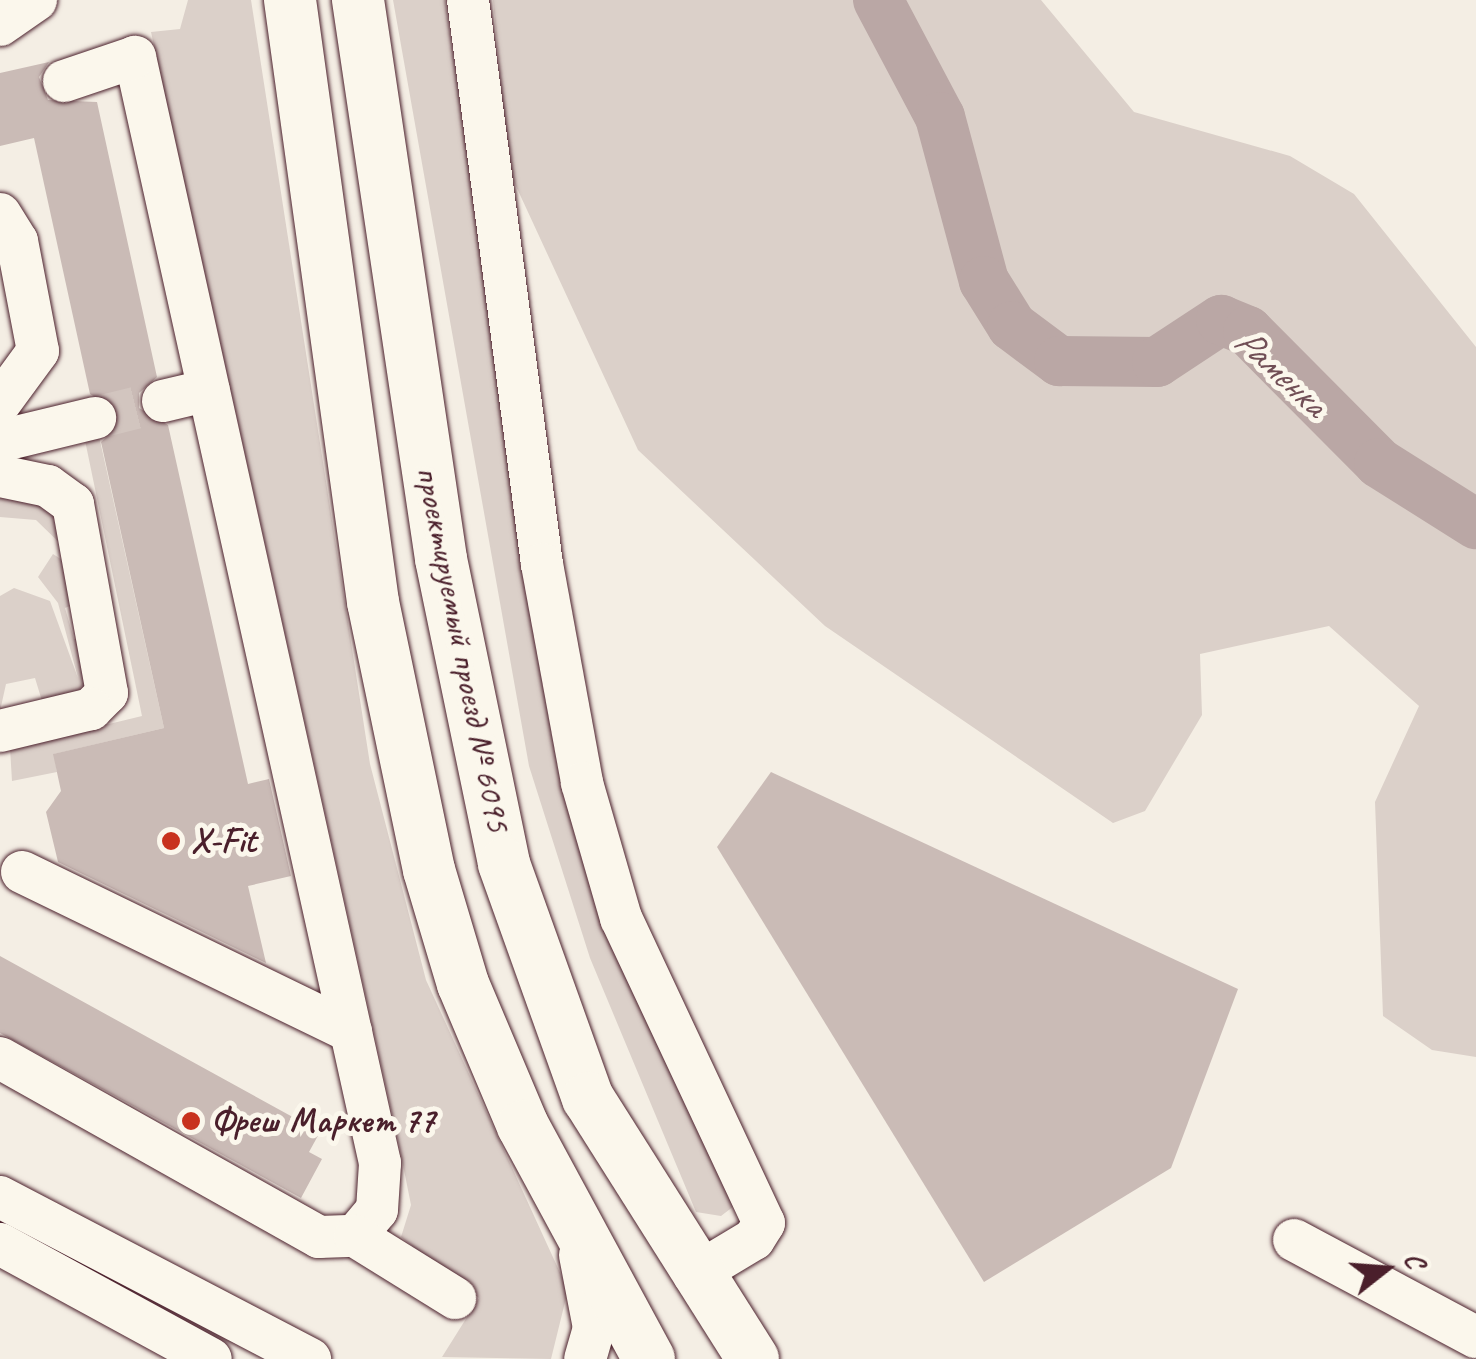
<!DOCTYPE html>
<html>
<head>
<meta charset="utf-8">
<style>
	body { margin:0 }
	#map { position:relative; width:1476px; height:1359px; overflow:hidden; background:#f4eee4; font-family:Caveat,sans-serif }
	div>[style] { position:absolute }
	.green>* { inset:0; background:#dbd0c9 }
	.river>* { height:50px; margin:-25px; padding:0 25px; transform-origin:25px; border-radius:25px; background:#baa7a5 }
	.building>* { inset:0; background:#cabbb6 }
	.minor-tunnel>* { height:42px; margin-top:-21px; transform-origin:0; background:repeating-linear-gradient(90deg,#d2c5bf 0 42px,transparent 0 63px) }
	.roads { filter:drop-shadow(0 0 2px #4a1f2b) drop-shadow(0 0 2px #4a1f2b) }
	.minor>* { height:42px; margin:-21px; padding:0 21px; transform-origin:21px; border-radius:21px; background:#fbf7ec }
	.major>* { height:52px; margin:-26px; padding:0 26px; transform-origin:26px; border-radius:26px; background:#fbf7ec }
	.dots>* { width:28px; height:28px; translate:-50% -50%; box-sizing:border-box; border:5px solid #fbf7ec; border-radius:50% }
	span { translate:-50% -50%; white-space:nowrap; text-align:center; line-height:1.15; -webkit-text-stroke:10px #fbf7ec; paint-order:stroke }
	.street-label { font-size:35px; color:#4a1f2b }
	.poi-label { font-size:35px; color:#4a1f2b; font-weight:700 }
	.left { translate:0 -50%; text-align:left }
	.water-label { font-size:38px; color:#714f56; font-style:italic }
	.north { position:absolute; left:1336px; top:1219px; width:100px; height:100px; -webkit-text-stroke:8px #fbf7ec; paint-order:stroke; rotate:73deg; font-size:28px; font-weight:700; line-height:40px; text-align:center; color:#4a1f2b }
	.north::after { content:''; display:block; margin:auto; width:35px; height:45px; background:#4a1f2b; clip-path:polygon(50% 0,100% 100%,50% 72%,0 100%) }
</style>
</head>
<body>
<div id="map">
	<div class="green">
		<i style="clip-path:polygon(188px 0,251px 0,370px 764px,426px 980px,568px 1290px,551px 1359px,442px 1357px,479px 1298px,401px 1237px,411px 1205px,399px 1145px,151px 32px,180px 29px)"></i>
		<i style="clip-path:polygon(393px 0,445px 0,542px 663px,734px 1206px,721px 1216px,696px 1212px,590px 958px,529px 766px)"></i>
		<i style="clip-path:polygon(493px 0,1041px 0,1134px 112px,1290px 156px,1354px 194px,1476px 347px,1476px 1057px,1432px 1050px,1383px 1016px,1375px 802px,1419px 706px,1329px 626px,1200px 654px,1202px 715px,1145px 811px,1113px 823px,825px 626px,638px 450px,509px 171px)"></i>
		<i style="clip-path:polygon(95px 418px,164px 728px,54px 754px,57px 772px,12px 781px,10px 748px,142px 716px,81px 421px)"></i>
		<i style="clip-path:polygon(10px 493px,58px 508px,71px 554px,36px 520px,0 517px,0 498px)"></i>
		<i style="clip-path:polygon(53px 554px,73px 567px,80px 602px,65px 608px,74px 639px,86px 637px,88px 678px,76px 693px,42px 701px,35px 678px,6px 684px,0 711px,0 596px,14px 588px,50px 601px,78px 678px,58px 603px,38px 577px)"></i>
	</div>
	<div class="river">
		<i style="left:878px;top:0;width:132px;rotate:62.1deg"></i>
		<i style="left:940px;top:117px;width:170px;rotate:75deg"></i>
		<i style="left:984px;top:281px;width:53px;rotate:58.1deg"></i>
		<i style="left:1012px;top:326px;width:59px;rotate:36.7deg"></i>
		<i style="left:1059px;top:361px;width:98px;rotate:0.6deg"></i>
		<i style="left:1157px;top:362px;width:77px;rotate:-33.3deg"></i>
		<i style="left:1221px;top:320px;width:29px;rotate:22deg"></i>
		<i style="left:1248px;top:331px;width:186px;rotate:45.2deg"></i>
		<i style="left:1379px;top:463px;width:115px;rotate:32.2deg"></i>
	</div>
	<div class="building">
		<i style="clip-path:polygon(49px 62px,39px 77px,48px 100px,97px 102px,157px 377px,139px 393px,139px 408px,168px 425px,248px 784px,269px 779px,291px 876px,248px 886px,266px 963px,58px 862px,46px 812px,61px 791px,53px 754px,164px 728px,101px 442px,119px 426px,119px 411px,90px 394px,34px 138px,0 146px,0 73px)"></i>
		<i style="clip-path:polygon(771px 772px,1238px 989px,1171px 1168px,984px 1282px,717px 847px)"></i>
		<i style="clip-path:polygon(0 956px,320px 1132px,309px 1152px,322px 1159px,301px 1198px,0 1033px)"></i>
	</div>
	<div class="minor-tunnel">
		<i style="left:95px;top:418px;width:70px;rotate:-14deg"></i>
	</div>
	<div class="roads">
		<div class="minor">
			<i style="left:468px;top:0;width:569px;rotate:82.53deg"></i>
			<i style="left:542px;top:564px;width:223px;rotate:79.6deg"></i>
			<i style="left:582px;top:783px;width:141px;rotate:73.9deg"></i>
			<i style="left:621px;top:918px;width:337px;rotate:64.9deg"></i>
			<i style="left:764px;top:1223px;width:19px;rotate:122deg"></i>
			<i style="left:754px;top:1239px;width:70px;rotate:149deg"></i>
			<i style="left:0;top:25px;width:44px;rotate:-34.8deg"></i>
			<i style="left:0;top:214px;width:32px;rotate:58deg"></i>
			<i style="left:17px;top:241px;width:112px;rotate:79.2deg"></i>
			<i style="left:38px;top:351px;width:64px;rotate:126.2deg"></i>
			<i style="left:163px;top:401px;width:47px;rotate:-13.4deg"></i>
			<i style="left:0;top:441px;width:98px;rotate:-13.6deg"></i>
			<i style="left:0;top:476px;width:49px;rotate:11.8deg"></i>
			<i style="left:48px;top:486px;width:31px;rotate:36deg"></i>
			<i style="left:73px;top:504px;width:192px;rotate:79.8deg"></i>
			<i style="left:107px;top:693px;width:23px;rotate:135deg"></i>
			<i style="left:91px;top:709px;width:94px;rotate:166.4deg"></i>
			<i style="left:22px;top:872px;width:366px;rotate:25.9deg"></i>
			<i style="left:0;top:1058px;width:366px;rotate:29.3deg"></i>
			<i style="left:319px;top:1237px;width:36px;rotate:-2deg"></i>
			<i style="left:355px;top:1236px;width:34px;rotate:-50deg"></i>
			<i style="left:377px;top:1210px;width:47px;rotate:-86.3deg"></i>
			<i style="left:380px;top:1163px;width:1133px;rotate:-102.49deg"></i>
			<i style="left:135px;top:57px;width:75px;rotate:161.3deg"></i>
			<i style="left:0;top:1197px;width:350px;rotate:27.6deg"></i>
			<i style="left:355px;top:1236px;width:118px;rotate:31.8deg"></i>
			<i style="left:1294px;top:1240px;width:206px;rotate:28.1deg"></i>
			<i style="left:0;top:1244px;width:240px;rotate:28.6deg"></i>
			<i style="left:580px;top:1255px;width:74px;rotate:79.1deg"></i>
			<i style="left:594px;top:1328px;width:32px;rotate:106deg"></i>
		</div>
		<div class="major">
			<i style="left:290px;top:0;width:608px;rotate:82.15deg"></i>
			<i style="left:373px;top:602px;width:274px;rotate:78.2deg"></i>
			<i style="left:429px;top:870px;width:119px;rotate:73.4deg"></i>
			<i style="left:463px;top:984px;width:154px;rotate:67.1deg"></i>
			<i style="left:523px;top:1126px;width:265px;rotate:61.6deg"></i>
			<i style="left:358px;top:0;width:565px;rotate:81.55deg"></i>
			<i style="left:441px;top:559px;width:311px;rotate:78.3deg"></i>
			<i style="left:504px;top:864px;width:249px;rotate:70.3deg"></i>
			<i style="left:588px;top:1098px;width:309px;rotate:57.7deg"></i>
		</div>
	</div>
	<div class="dots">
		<i style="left:171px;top:841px;background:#c8321e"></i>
		<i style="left:191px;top:1121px;background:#c8321e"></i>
	</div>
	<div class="street-label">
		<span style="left:463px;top:649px;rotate:79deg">проектируемый проезд № 6095</span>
	</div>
	<div class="poi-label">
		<span class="left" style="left:191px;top:841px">X-Fit</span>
		<span class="left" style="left:211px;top:1121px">Фреш Маркет 77</span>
	</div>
	<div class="water-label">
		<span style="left:1281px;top:372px;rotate:43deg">Раменка</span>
	</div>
	<div class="north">С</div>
</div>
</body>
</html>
